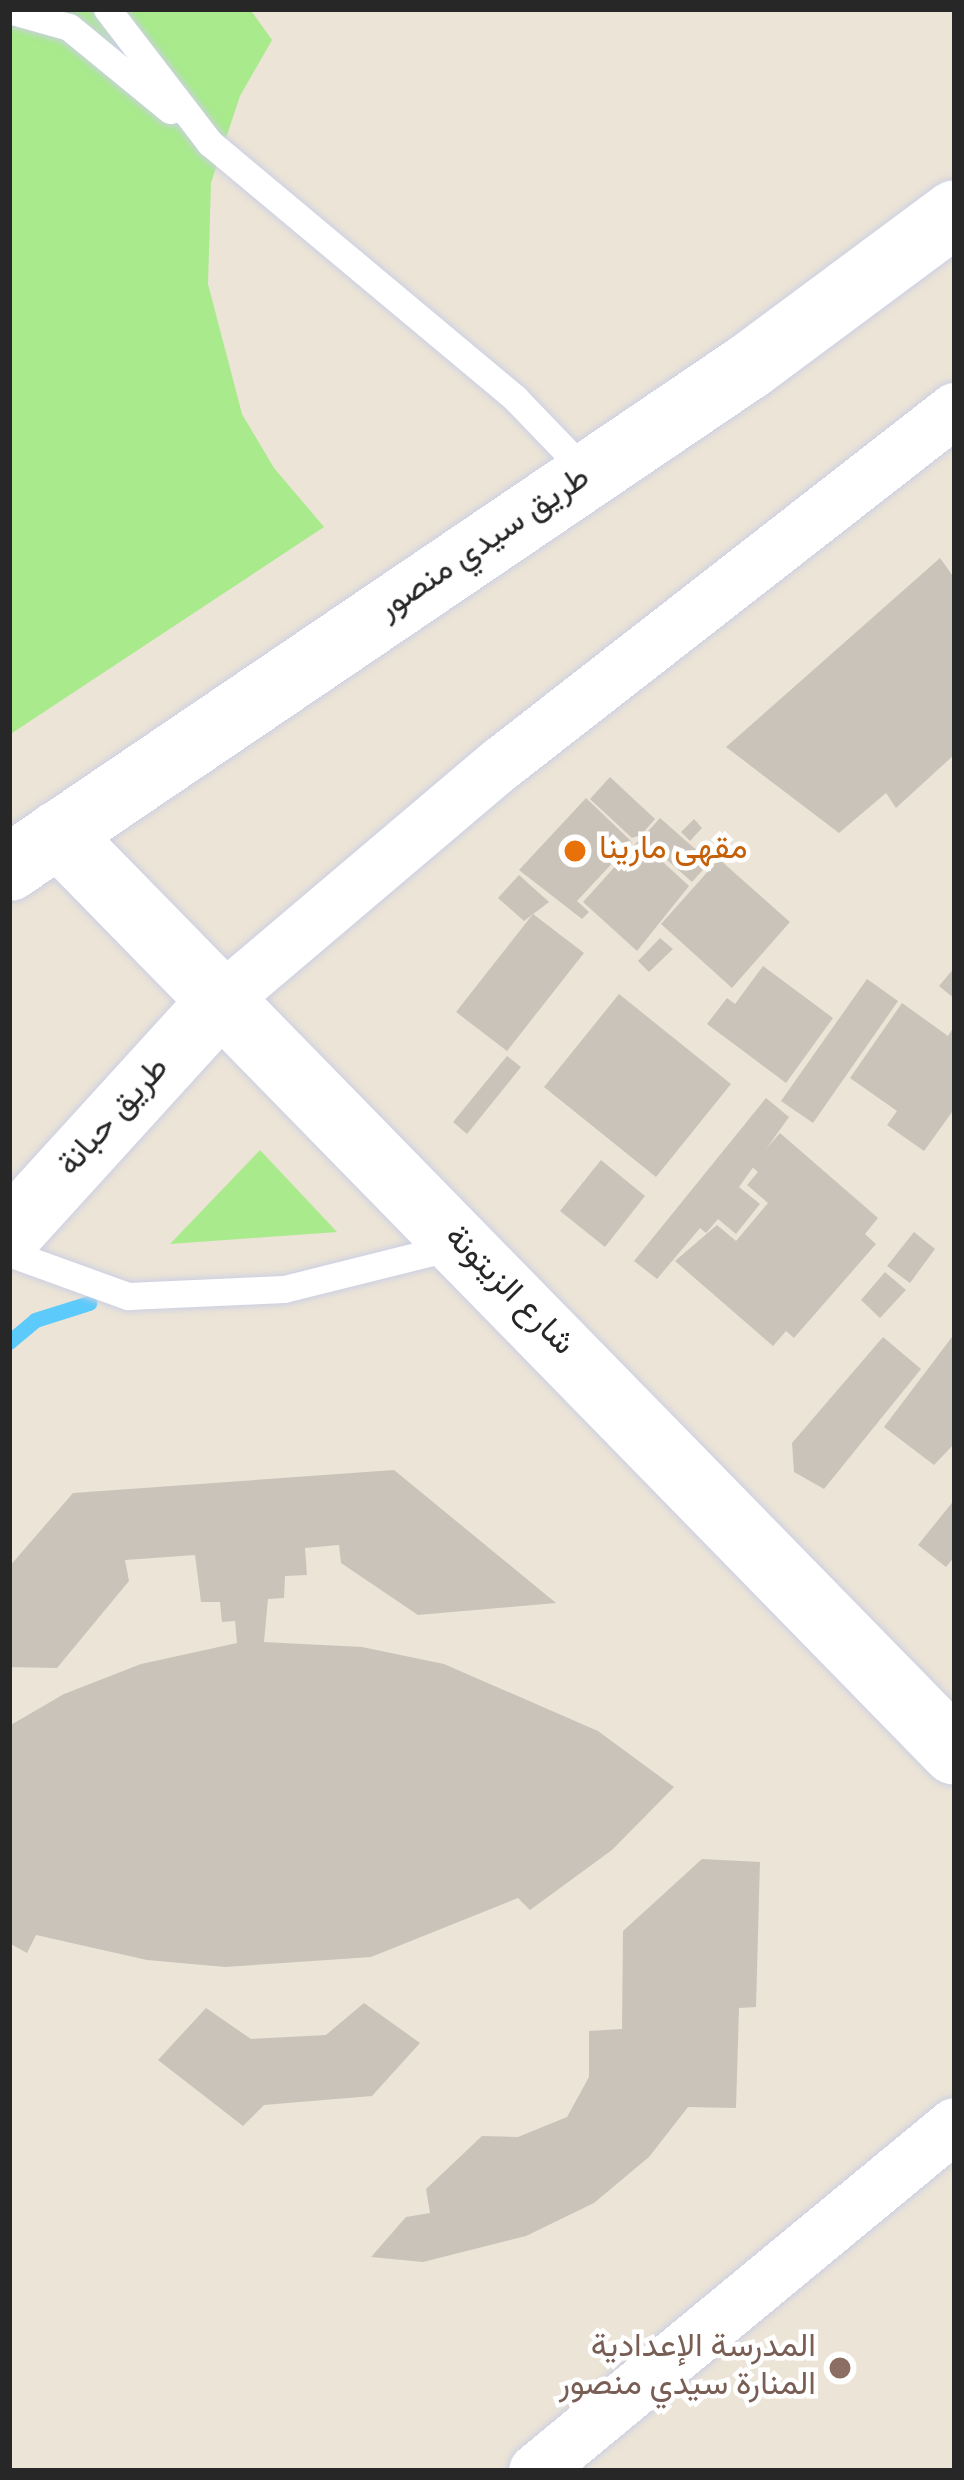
<!DOCTYPE html>
<html>
<head>
<meta charset="utf-8">
<style>
	body { margin:0 }
	#map { position:relative; width:964px; height:2480px; overflow:hidden; background:#ece4d6; font-family:Overpass,Vazirmatn,sans-serif }
	div>[style] { position:absolute }
	.green>* { inset:0; background:#a8ea8c }
	.stream>* { height:15px; margin:-7.5px; padding:0 7.5px; transform-origin:7.5px; border-radius:7.5px; background:#5ccafb }
	.building>* { inset:0; background:#cac3ba }
	.roads { filter:drop-shadow(0 0 3px #cccfe3) drop-shadow(0 0 3px #cccfe3) }
	.lane>* { height:27px; margin:-13.5px; padding:0 13.5px; transform-origin:13.5px; border-radius:13.5px; background:#fff }
	.street>* { height:54px; margin:-27px; padding:0 27px; transform-origin:27px; border-radius:27px; background:#fff }
	.secondary>* { height:66px; margin:-33px; padding:0 33px; transform-origin:33px; border-radius:33px; background:#fff }
	.dots>* { width:33px; height:33px; translate:-50% -50%; box-sizing:border-box; border:6px solid #fff; border-radius:50% }
	span { translate:-50% -50%; white-space:nowrap; text-align:center; line-height:1.15; -webkit-text-stroke:9px #fff; paint-order:stroke }
	.street-label { font-size:33px; color:#272727 }
	.food-label { font-size:33px; color:#c56008 }
	.left { translate:0 -50%; text-align:left }
	.education-label { font-size:33px; color:#785e54 }
	.right { translate:-100% -50%; text-align:right }
	.frame { position:absolute; inset:0; border:12px solid #272727; pointer-events:none }
</style>
</head>
<body>
<div id="map">
	<div class="green">
		<i style="clip-path:polygon(9px 9px,250px 9px,272px 40px,240px 96px,211px 183px,208px 284px,242px 414px,274px 468px,324px 527px,9px 735px)"></i>
		<i style="clip-path:polygon(260px 1150px,337px 1232px,170px 1244px)"></i>
	</div>
	<div class="stream">
		<i style="left:9px;top:1342px;width:34px;rotate:-40deg"></i>
		<i style="left:35px;top:1320px;width:57px;rotate:-17.5deg"></i>
	</div>
	<div class="building">
		<i style="clip-path:polygon(940px 558px,955px 579px,955px 754px,896px 808px,886px 793px,839px 833px,726px 747px)"></i>
		<i style="clip-path:polygon(610px 777px,655px 819px,641px 835px,632px 838px,590px 799px)"></i>
		<i style="clip-path:polygon(586px 798px,632px 842px,577px 901px,589px 912px,582px 919px,519px 870px)"></i>
		<i style="clip-path:polygon(660px 818px,710px 862px,692px 882px,642px 838px)"></i>
		<i style="clip-path:polygon(694px 819px,702px 828px,690px 841px,681px 832px)"></i>
		<i style="clip-path:polygon(639px 840px,689px 886px,637px 951px,583px 902px)"></i>
		<i style="clip-path:polygon(719px 859px,790px 922px,732px 988px,661px 924px)"></i>
		<i style="clip-path:polygon(519px 875px,549px 902px,524px 921px,498px 898px)"></i>
		<i style="clip-path:polygon(533px 914px,584px 953px,507px 1051px,456px 1012px)"></i>
		<i style="clip-path:polygon(660px 938px,673px 949px,649px 972px,638px 961px)"></i>
		<i style="clip-path:polygon(763px 966px,833px 1018px,786px 1083px,707px 1024px,727px 998px,735px 1004px)"></i>
		<i style="clip-path:polygon(955px 967px,955px 999px,939px 986px)"></i>
		<i style="clip-path:polygon(867px 979px,898px 1001px,813px 1123px,781px 1101px)"></i>
		<i style="clip-path:polygon(619px 994px,731px 1084px,656px 1177px,544px 1087px)"></i>
		<i style="clip-path:polygon(902px 1003px,948px 1036px,955px 1025px,955px 1108px,924px 1151px,887px 1125px,897px 1111px,850px 1078px)"></i>
		<i style="clip-path:polygon(507px 1056px,521px 1067px,467px 1134px,453px 1122px)"></i>
		<i style="clip-path:polygon(766px 1098px,789px 1117px,739px 1187px,760px 1204px,736px 1234px,718px 1219px,706px 1233px,700px 1228px,657px 1279px,634px 1261px)"></i>
		<i style="clip-path:polygon(780px 1133px,878px 1218px,865px 1234px,876px 1244px,794px 1338px,786px 1331px,773px 1346px,675px 1261px,717px 1225px,736px 1241px,768px 1203px,747px 1185px,758px 1172px,751px 1166px)"></i>
		<i style="clip-path:polygon(601px 1160px,645px 1196px,605px 1247px,560px 1211px)"></i>
		<i style="clip-path:polygon(914px 1232px,935px 1249px,910px 1283px,887px 1266px)"></i>
		<i style="clip-path:polygon(885px 1272px,906px 1290px,880px 1318px,861px 1300px)"></i>
		<i style="clip-path:polygon(955px 1333px,955px 1443px,934px 1465px,884px 1427px)"></i>
		<i style="clip-path:polygon(883px 1337px,921px 1369px,824px 1489px,794px 1472px,792px 1443px)"></i>
		<i style="clip-path:polygon(394px 1470px,556px 1603px,418px 1615px,341px 1563px,339px 1545px,305px 1548px,307px 1575px,285px 1576px,284px 1598px,268px 1599px,264px 1642px,362px 1647px,444px 1664px,598px 1731px,674px 1787px,612px 1850px,530px 1910px,518px 1898px,371px 1957px,225px 1967px,147px 1960px,36px 1935px,27px 1953px,9px 1943px,9px 1726px,64px 1694px,141px 1664px,237px 1643px,235px 1621px,222px 1622px,220px 1602px,201px 1602px,195px 1555px,125px 1560px,129px 1581px,57px 1668px,9px 1667px,9px 1567px,73px 1493px)"></i>
		<i style="clip-path:polygon(955px 1499px,955px 1556px,946px 1567px,918px 1545px)"></i>
		<i style="clip-path:polygon(702px 1859px,760px 1862px,756px 2007px,739px 2008px,736px 2108px,688px 2107px,649px 2157px,594px 2203px,526px 2236px,423px 2262px,371px 2257px,406px 2217px,430px 2213px,426px 2189px,482px 2136px,518px 2137px,567px 2117px,589px 2077px,589px 2031px,622px 2029px,623px 1931px)"></i>
		<i style="clip-path:polygon(364px 2003px,420px 2043px,372px 2096px,264px 2105px,243px 2126px,158px 2060px,206px 2008px,251px 2039px,326px 2035px)"></i>
	</div>
	<div class="roads">
		<div class="lane">
			<i style="left:107px;top:9px;width:169px;rotate:52.5deg"></i>
			<i style="left:210px;top:143px;width:398px;rotate:39.9deg"></i>
			<i style="left:515px;top:398px;width:107px;rotate:46.1deg"></i>
			<i style="left:9px;top:10px;width:62px;rotate:15.8deg"></i>
			<i style="left:69px;top:27px;width:131px;rotate:39.4deg"></i>
			<i style="left:9px;top:1253px;width:127px;rotate:19.9deg"></i>
			<i style="left:128px;top:1296px;width:156px;rotate:-2.6deg"></i>
			<i style="left:284px;top:1289px;width:178px;rotate:-14deg"></i>
		</div>
		<div class="street">
			<i style="left:220px;top:1002px;width:368px;rotate:-40.3deg"></i>
			<i style="left:501px;top:764px;width:576px;rotate:-37.94deg"></i>
			<i style="left:536px;top:2471px;width:543px;rotate:-39.55deg"></i>
		</div>
		<div class="secondary">
			<i style="left:58px;top:834px;width:1283px;rotate:45.66deg"></i>
			<i style="left:9px;top:868px;width:893px;rotate:-34.14deg"></i>
			<i style="left:748px;top:367px;width:258px;rotate:-36.6deg"></i>
			<i style="left:9px;top:1234px;width:314px;rotate:-47.7deg"></i>
		</div>
	</div>
	<div class="dots">
		<i style="left:575px;top:851px;background:#e8710a"></i>
		<i style="left:840px;top:2368px;background:#8d6e63"></i>
	</div>
	<div class="street-label">
		<span style="left:485px;top:545px;rotate:-34deg">طريق سيدي منصور</span>
		<span style="left:115px;top:1118px;rotate:-48deg">طريق حبانة</span>
		<span style="left:508px;top:1292px;rotate:45deg">شارع الزيتونة</span>
	</div>
	<div class="food-label">
		<span class="left" style="left:599px;top:851px">مقهى مارينا</span>
	</div>
	<div class="education-label">
		<span class="right" style="left:816px;top:2368px">المدرسة الإعدادية<br>المنارة سيدي منصور</span>
	</div>
	<div class="frame"></div>
</div>
</body>
</html>
